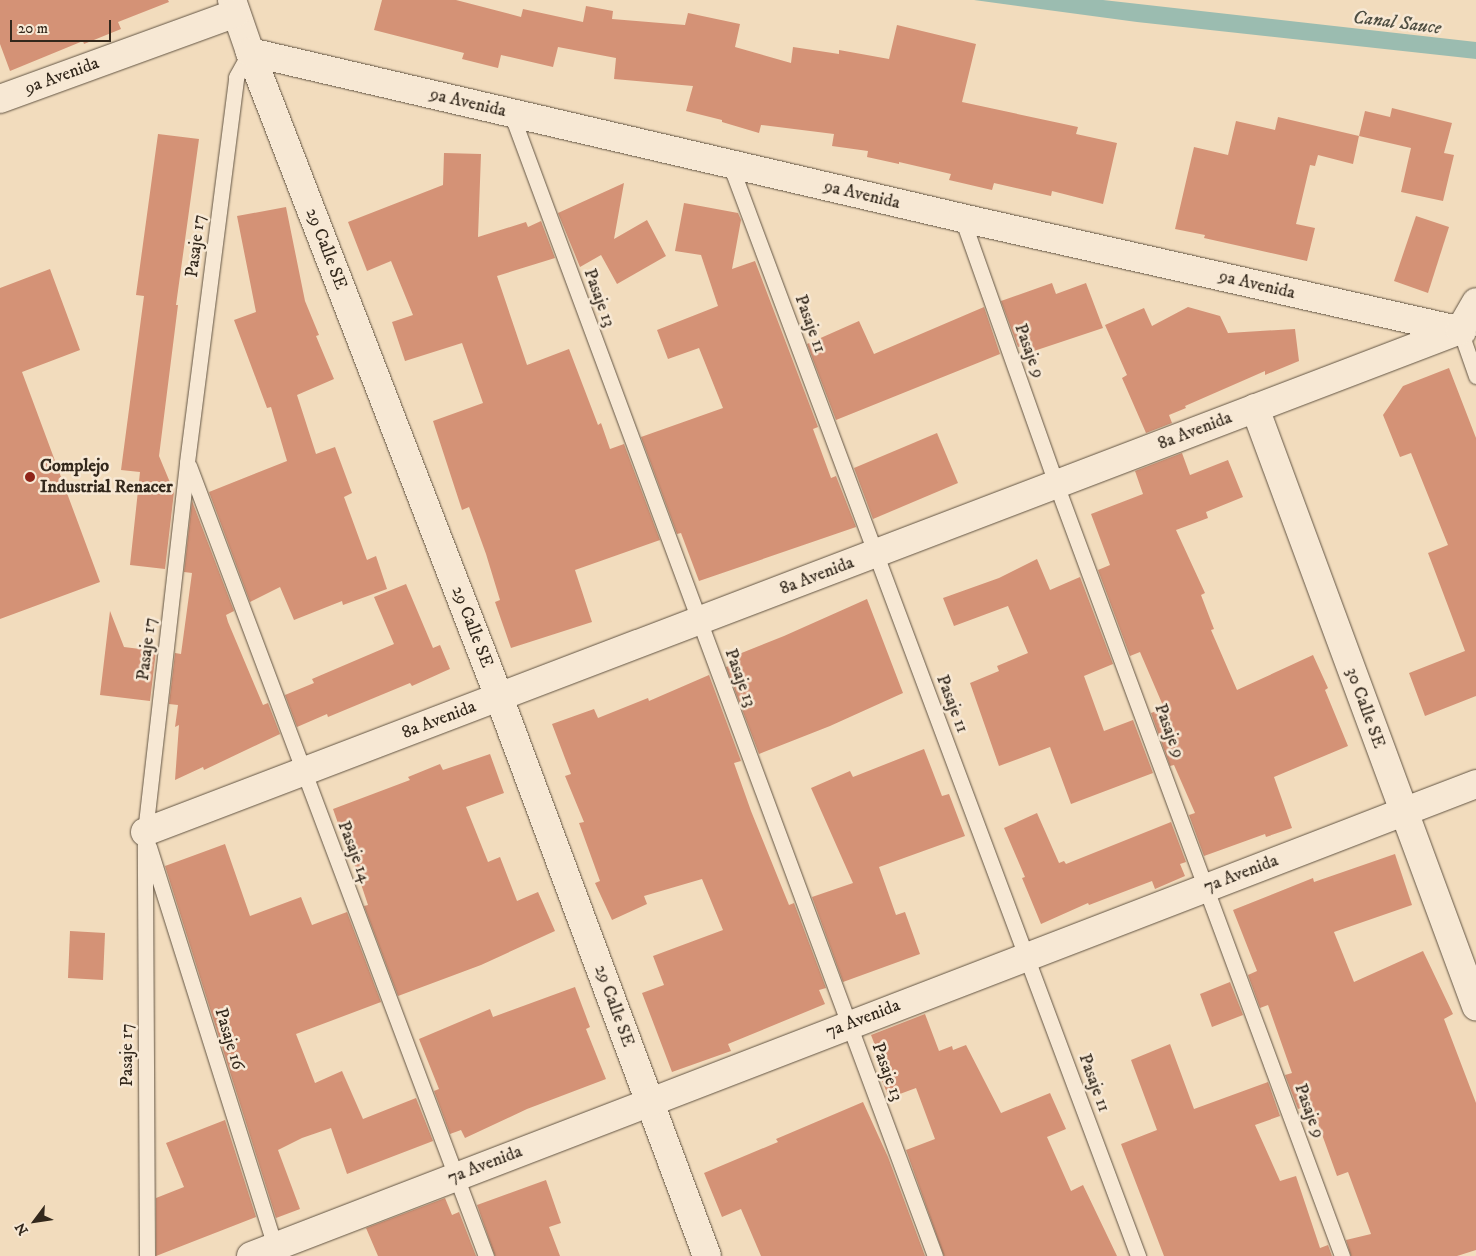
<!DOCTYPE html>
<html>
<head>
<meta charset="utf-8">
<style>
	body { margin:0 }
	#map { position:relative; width:1476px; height:1256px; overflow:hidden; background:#f2dcbd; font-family:"IM FELL DW Pica",serif }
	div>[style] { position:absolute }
	.water>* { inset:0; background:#9bbcb0 }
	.building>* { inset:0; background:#d49276 }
	.roads { filter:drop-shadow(0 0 1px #635544) drop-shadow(0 0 1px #635544) }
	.lane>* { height:15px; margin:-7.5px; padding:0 7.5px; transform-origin:7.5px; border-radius:7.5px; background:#f7e8d4 }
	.street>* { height:28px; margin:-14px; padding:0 14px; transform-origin:14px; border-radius:14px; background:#f7e8d4 }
	.dots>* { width:14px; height:14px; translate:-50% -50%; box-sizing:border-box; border:2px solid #f7e8d4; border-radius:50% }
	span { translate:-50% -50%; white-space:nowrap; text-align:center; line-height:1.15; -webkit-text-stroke:5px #f7e8d4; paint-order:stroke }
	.street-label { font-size:18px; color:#33281c }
	.poi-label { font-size:18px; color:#33281c; font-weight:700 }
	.left { translate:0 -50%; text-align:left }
	.water-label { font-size:19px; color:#4d4d41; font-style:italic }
	.north { position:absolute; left:10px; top:1196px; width:50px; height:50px; -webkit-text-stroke:4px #f7e8d4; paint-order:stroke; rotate:239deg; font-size:14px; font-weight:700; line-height:20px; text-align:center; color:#33281c }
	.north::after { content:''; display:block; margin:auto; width:18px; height:22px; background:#33281c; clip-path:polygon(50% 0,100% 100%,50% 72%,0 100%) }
	.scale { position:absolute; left:10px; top:20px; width:101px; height:22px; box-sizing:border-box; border:2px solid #33281c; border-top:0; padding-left:6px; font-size:15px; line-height:18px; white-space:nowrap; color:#33281c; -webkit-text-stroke:4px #f7e8d4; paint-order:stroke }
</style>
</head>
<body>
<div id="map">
	<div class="water">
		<i style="clip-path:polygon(974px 0,1103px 0,1476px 42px,1476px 59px,1137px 22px)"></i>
	</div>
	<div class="building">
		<i style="clip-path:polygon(0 0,168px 0,169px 2px,118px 22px,121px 29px,84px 44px,83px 41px,10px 71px,0 44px)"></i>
		<i style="clip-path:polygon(382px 0,456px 0,521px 17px,523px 9px,583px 22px,586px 6px,613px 11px,612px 19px,685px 25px,688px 13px,740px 24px,735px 47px,791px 63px,793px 47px,839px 54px,839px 50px,889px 59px,897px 25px,976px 44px,962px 102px,1078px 127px,1076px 134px,1117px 143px,1103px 204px,1052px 191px,1051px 196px,994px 183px,992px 190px,949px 180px,951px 174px,899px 162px,899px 164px,867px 157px,868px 151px,832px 146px,834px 134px,761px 125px,759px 133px,722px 122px,722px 120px,686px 111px,693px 86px,614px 79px,616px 58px,558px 47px,553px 67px,501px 55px,498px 68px,462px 59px,464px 53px,374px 30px)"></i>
		<i style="clip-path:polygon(1392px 108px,1452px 123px,1444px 153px,1454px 155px,1443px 201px,1401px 192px,1411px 148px,1359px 136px,1353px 164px,1318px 155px,1315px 166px,1310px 165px,1296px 224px,1315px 228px,1307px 261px,1204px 238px,1205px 235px,1175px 229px,1194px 147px,1228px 155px,1236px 121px,1275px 130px,1278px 117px,1359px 136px,1365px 111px,1390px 117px)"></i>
		<i style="clip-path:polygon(158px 134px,199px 139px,176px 305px,178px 305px,159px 456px,174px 492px,165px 569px,130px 565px,140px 472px,121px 470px,144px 296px,136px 295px)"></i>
		<i style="clip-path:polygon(444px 153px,481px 154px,478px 237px,526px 222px,528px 227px,541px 221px,555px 258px,497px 276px,527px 365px,569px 349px,598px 425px,601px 423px,610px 449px,624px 444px,660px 540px,575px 570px,592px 622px,511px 648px,495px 602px,500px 600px,486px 554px,469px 507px,462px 510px,433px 421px,483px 403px,462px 343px,405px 361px,392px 322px,413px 315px,391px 261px,367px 271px,348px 222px,443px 185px)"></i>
		<i style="clip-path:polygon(624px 183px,614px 239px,647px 220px,666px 256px,617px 284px,601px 255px,580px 267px,558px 213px)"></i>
		<i style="clip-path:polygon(684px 203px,738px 213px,741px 220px,732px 269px,755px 261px,818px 427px,813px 429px,831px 478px,836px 476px,856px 527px,699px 581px,681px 533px,677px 534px,641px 437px,723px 408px,699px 348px,668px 359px,657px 330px,718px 306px,701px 255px,675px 251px)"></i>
		<i style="clip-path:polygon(286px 207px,305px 301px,319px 335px,316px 336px,334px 379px,297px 395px,316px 454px,335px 447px,352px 493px,344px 497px,367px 560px,376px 556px,387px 589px,343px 605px,342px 601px,294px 620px,280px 587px,250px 602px,209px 492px,287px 461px,271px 407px,267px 408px,234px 320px,256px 312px,237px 216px)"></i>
		<i style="clip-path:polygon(1416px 216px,1449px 227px,1428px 293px,1394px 281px)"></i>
		<i style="clip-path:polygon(50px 269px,80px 350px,22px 372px,100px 582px,0 619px,0 288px)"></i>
		<i style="clip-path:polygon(1052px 283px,1056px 294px,1086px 283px,1103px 328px,1025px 354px,1022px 346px,1018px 347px,1001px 301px)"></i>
		<i style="clip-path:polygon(984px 307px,1000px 354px,836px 420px,807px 344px,859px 321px,874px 354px)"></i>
		<i style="clip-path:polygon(1188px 307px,1220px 316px,1228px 333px,1295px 329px,1299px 361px,1265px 375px,1265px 371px,1185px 406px,1186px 408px,1169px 415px,1172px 423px,1146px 433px,1122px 378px,1127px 375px,1105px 325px,1144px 308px,1152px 326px)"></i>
		<i style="clip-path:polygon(1449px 368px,1476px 438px,1476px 696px,1425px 716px,1409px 673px,1465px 651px,1428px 553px,1448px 545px,1411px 453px,1400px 457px,1383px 415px,1403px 386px)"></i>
		<i style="clip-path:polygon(937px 433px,958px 483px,873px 519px,854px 468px)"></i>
		<i style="clip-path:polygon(1182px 453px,1190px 475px,1228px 460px,1243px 497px,1206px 512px,1208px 518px,1176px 530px,1205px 593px,1201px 595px,1214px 629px,1211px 630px,1237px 690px,1313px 655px,1328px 688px,1325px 690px,1348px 746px,1274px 777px,1292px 828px,1266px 837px,1265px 834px,1204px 856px,1189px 815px,1195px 813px,1174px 765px,1170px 766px,1151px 713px,1164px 708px,1140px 652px,1130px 656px,1098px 570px,1110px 565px,1091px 514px,1143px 494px,1135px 471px)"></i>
		<i style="clip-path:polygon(192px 501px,234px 611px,226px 615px,228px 622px,263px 705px,268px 703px,280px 734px,204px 770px,203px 767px,175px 780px,179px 725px,175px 727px,178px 705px,169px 704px,175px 653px,181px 654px,192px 573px,184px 572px)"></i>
		<i style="clip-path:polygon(1037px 559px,1050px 590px,1080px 577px,1113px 664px,1084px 676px,1104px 731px,1133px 720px,1153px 773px,1071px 804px,1050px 747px,999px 766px,970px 683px,999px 671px,997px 666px,1028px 653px,1008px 606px,954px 626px,943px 598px,999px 578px)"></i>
		<i style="clip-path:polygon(406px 584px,433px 648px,440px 645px,450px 669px,412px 686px,410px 683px,328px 717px,327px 714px,297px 727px,285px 695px,314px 683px,312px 679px,394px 644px,374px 597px)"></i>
		<i style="clip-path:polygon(867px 599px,903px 693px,830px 726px,759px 754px,726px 667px,732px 665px,729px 658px,784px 636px)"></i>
		<i style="clip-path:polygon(110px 611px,124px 647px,156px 651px,150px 701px,100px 695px)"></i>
		<i style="clip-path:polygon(709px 675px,741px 761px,734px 763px,751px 811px,789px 905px,794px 903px,826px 988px,819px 990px,825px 1004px,728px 1044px,731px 1051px,672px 1072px,642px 993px,664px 985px,653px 956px,723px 930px,702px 879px,644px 896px,647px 904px,612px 920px,595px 883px,600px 881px,579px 823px,584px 822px,565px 776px,571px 774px,552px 724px,594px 709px,598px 718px,648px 698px,649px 701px)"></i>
		<i style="clip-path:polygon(924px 749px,942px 796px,949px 794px,965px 836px,879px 867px,896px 915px,905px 912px,920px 954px,843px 982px,812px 897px,853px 883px,811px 788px,850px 771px,853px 777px)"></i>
		<i style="clip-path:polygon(490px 754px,504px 793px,466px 807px,488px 862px,500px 857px,517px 901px,538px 892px,555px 931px,481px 965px,398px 996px,364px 906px,368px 905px,349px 848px,347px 849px,333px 809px,410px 780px,408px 777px,440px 764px,443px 770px)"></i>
		<i style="clip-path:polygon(1037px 813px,1059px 863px,1064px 861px,1066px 864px,1171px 822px,1186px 862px,1180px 864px,1185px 876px,1155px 889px,1152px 881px,1089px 905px,1088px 903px,1041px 924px,1022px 878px,1025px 877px,1004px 828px)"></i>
		<i style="clip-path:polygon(225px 844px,250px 916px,301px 897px,312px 925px,347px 912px,381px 1002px,296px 1034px,315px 1083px,342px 1071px,363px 1119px,416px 1098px,433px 1141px,347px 1174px,331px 1128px,302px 1138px,278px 1150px,300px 1209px,276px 1218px,165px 866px)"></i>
		<i style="clip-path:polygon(1395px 854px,1412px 905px,1334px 932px,1354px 982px,1423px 951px,1453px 1014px,1444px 1019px,1476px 1103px,1476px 1250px,1457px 1256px,1351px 1256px,1346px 1240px,1371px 1234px,1348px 1172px,1337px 1176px,1311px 1104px,1298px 1109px,1285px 1075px,1292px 1073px,1268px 1005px,1260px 1008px,1248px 975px,1257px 971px,1233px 910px,1313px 878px,1314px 882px)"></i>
		<i style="clip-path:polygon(70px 931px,105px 933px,103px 980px,68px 978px)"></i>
		<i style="clip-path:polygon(1230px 982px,1243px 1015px,1212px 1027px,1200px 994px)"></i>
		<i style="clip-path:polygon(575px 987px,590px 1027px,586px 1029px,606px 1079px,527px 1109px,465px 1138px,461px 1130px,450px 1134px,434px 1091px,439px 1089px,419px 1039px,490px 1009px,493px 1017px)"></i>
		<i style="clip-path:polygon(925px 1014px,939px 1051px,952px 1046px,953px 1050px,966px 1045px,1001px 1113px,1050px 1093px,1066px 1129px,1047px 1137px,1071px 1191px,1083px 1185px,1117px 1256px,944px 1256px,906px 1150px,935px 1139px,916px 1088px,889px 1098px,879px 1073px,885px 1071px,871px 1035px)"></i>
		<i style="clip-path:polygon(1170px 1044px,1194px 1109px,1268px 1082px,1280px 1116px,1255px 1125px,1280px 1181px,1296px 1176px,1320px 1248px,1328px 1245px,1332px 1256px,1164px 1256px,1121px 1144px,1157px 1130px,1131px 1060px)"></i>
		<i style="clip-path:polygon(863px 1102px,888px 1157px,925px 1256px,761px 1256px,741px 1209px,722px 1217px,704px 1173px,778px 1142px,776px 1139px)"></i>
		<i style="clip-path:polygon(225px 1120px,256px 1217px,156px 1256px,156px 1198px,184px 1187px,166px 1143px)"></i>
		<i style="clip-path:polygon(546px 1180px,561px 1223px,549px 1227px,560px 1256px,495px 1256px,477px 1205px)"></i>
		<i style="clip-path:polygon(445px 1198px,452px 1215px,459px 1212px,476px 1256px,378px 1256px,366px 1228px)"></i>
	</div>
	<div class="roads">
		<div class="lane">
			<i style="left:511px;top:113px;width:1219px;rotate:69.65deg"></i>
			<i style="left:730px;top:164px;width:1166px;rotate:69.51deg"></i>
			<i style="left:962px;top:218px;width:282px;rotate:70.5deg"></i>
			<i style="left:1056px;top:484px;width:823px;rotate:69.67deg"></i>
			<i style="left:1460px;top:330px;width:49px;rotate:70.8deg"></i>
			<i style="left:189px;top:466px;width:844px;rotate:69.4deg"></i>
			<i style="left:149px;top:847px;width:425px;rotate:72.5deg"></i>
			<i style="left:147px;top:1256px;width:424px;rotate:-90.3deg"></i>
			<i style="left:145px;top:832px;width:372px;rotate:-83.5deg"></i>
			<i style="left:187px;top:462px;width:388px;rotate:-82.7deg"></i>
			<i style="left:236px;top:77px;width:29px;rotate:-61deg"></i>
		</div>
		<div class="street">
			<i style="left:232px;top:0;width:55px;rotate:70.9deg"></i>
			<i style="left:250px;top:52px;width:691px;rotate:68.89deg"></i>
			<i style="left:499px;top:697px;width:596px;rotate:69.59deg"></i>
			<i style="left:250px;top:52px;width:731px;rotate:13.12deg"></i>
			<i style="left:962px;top:218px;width:513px;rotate:12.73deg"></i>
			<i style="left:0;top:99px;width:251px;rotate:-20deg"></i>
			<i style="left:1255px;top:408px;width:638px;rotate:69.72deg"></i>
			<i style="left:145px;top:832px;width:1408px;rotate:-20.89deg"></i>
			<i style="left:1460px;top:330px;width:32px;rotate:-60deg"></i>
			<i style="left:251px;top:1256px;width:1313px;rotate:-21.07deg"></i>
		</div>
	</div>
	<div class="dots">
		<i style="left:30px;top:477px;background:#8f2418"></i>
	</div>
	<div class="street-label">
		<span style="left:62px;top:76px;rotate:-20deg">9a Avenida</span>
		<span style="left:468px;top:103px;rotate:13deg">9a Avenida</span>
		<span style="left:862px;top:195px;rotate:13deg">9a Avenida</span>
		<span style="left:196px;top:246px;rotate:-83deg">Pasaje 17</span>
		<span style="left:326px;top:249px;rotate:69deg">29 Calle SE</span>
		<span style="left:1257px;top:285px;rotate:13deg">9a Avenida</span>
		<span style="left:599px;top:298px;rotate:70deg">Pasaje 13</span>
		<span style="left:810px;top:324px;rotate:70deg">Pasaje 11</span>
		<span style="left:1029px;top:351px;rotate:70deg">Pasaje 9</span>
		<span style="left:1195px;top:431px;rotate:-21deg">8a Avenida</span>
		<span style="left:817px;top:576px;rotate:-21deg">8a Avenida</span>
		<span style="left:472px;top:627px;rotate:69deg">29 Calle SE</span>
		<span style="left:147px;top:649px;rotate:-83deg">Pasaje 17</span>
		<span style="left:740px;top:678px;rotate:70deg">Pasaje 13</span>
		<span style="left:952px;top:704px;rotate:69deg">Pasaje 11</span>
		<span style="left:1365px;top:708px;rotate:70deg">30 Calle SE</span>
		<span style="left:439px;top:720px;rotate:-21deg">8a Avenida</span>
		<span style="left:1169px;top:731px;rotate:70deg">Pasaje 9</span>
		<span style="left:354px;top:852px;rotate:69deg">Pasaje 14</span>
		<span style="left:1241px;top:874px;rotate:-21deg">7a Avenida</span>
		<span style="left:614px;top:1006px;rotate:70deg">29 Calle SE</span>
		<span style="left:863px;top:1019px;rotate:-21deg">7a Avenida</span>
		<span style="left:229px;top:1039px;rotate:73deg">Pasaje 16</span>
		<span style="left:127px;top:1055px;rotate:-90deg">Pasaje 17</span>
		<span style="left:887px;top:1072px;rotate:70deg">Pasaje 13</span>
		<span style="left:1094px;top:1083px;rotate:70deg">Pasaje 11</span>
		<span style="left:1309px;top:1111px;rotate:70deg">Pasaje 9</span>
		<span style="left:485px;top:1165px;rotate:-21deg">7a Avenida</span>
	</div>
	<div class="poi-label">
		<span class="left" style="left:40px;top:477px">Complejo<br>Industrial Renacer</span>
	</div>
	<div class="water-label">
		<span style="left:1397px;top:23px;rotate:7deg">Canal Sauce</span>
	</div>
	<div class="north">N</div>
	<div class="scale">20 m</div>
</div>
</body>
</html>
